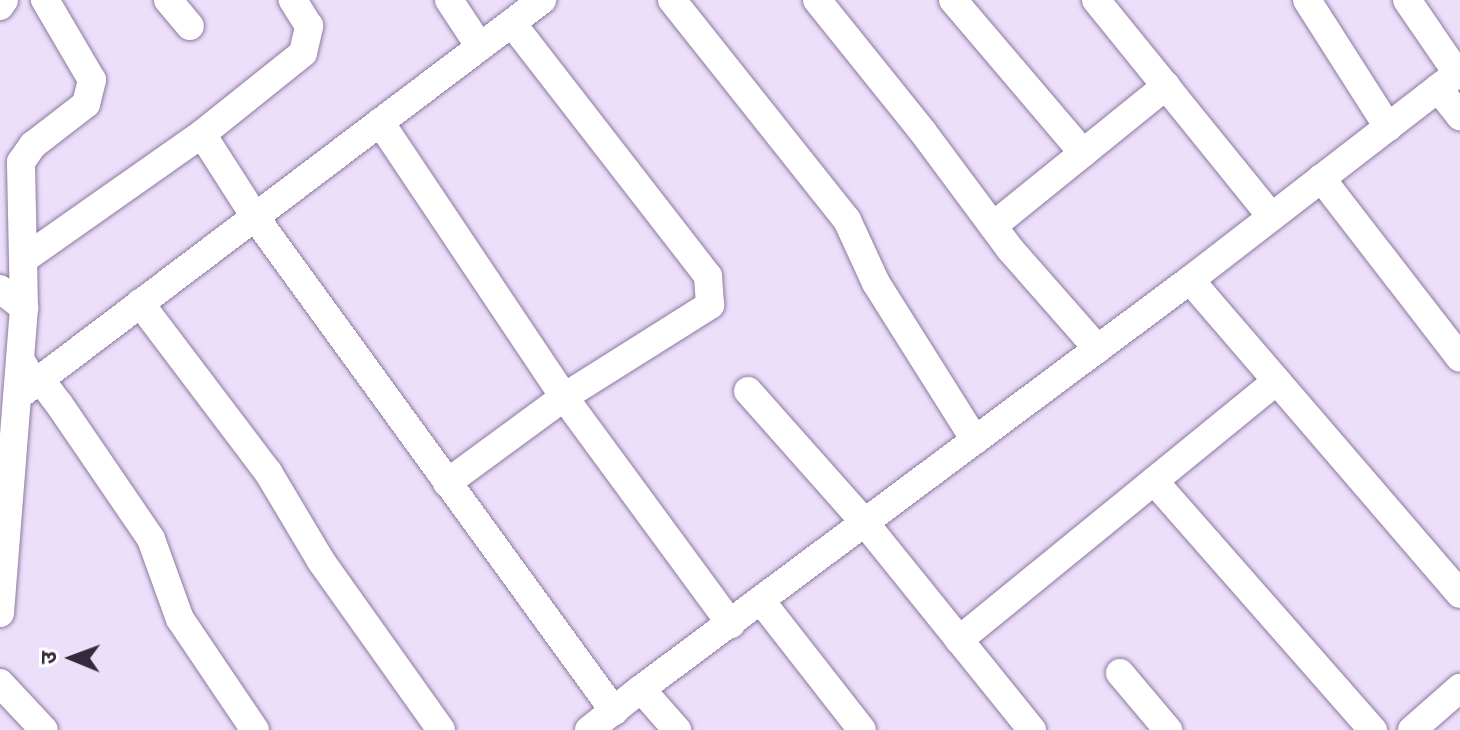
<!DOCTYPE html>
<html>
<head>
<meta charset="utf-8">
<style>
	body { margin:0 }
	#map { position:relative; width:1460px; height:730px; overflow:hidden; background:#ecdffa; font-family:Jost,"Noto Sans Devanagari",sans-serif }
	div>[style] { position:absolute }
	.roads { filter:drop-shadow(0 0 2px #8d78a0) drop-shadow(0 0 2px #8d78a0) }
	.street>* { height:28px; margin:-14px; padding:0 14px; transform-origin:14px; border-radius:14px; background:#fff }
	span { translate:-50% -50%; white-space:nowrap; text-align:center; line-height:1.15; -webkit-text-stroke:7px #fff; paint-order:stroke }
	.north { position:absolute; left:32px; top:618px; width:80px; height:80px; -webkit-text-stroke:6px #fff; paint-order:stroke; rotate:271deg; font-size:22px; font-weight:700; line-height:32px; text-align:center; color:#332a3b }
	.north::after { content:''; display:block; margin:auto; width:28px; height:36px; background:#332a3b; clip-path:polygon(50% 0,100% 100%,50% 72%,0 100%) }
</style>
</head>
<body>
<div id="map">
	<div class="roads">
		<div class="street">
			<i style="left:168px;top:0;width:34px;rotate:50deg"></i>
			<i style="left:449px;top:0;width:56px;rotate:56.6deg"></i>
			<i style="left:672px;top:0;width:281px;rotate:51.5deg"></i>
			<i style="left:847px;top:220px;width:69px;rotate:65.3deg"></i>
			<i style="left:876px;top:283px;width:186px;rotate:57.8deg"></i>
			<i style="left:817px;top:0;width:169px;rotate:51.2deg"></i>
			<i style="left:923px;top:132px;width:146px;rotate:53.4deg"></i>
			<i style="left:1010px;top:249px;width:133px;rotate:48.7deg"></i>
			<i style="left:953px;top:0;width:201px;rotate:49.6deg"></i>
			<i style="left:1096px;top:0;width:279px;rotate:51deg"></i>
			<i style="left:1307px;top:0;width:151px;rotate:57.5deg"></i>
			<i style="left:1407px;top:0;width:88px;rotate:55.6deg"></i>
			<i style="left:0;top:6px;width:7px;rotate:-56deg"></i>
			<i style="left:1438px;top:88px;width:36px;rotate:52deg"></i>
			<i style="left:380px;top:122px;width:331px;rotate:56.2deg"></i>
			<i style="left:564px;top:397px;width:282px;rotate:53.7deg"></i>
			<i style="left:202px;top:134px;width:98px;rotate:57.4deg"></i>
			<i style="left:255px;top:217px;width:611px;rotate:53.99deg"></i>
			<i style="left:1321px;top:178px;width:227px;rotate:52.3deg"></i>
			<i style="left:993px;top:226px;width:223px;rotate:-39deg"></i>
			<i style="left:24px;top:259px;width:218px;rotate:-35.1deg"></i>
			<i style="left:202px;top:134px;width:129px;rotate:-38.7deg"></i>
			<i style="left:303px;top:53px;width:28px;rotate:-77deg"></i>
			<i style="left:309px;top:26px;width:31px;rotate:-122deg"></i>
			<i style="left:1190px;top:280px;width:414px;rotate:49.3deg"></i>
			<i style="left:0;top:289px;width:31px;rotate:38deg"></i>
			<i style="left:24px;top:308px;width:306px;rotate:94.5deg"></i>
			<i style="left:140px;top:303px;width:212px;rotate:52.9deg"></i>
			<i style="left:268px;top:472px;width:104px;rotate:59.2deg"></i>
			<i style="left:321px;top:561px;width:207px;rotate:54.6deg"></i>
			<i style="left:24px;top:308px;width:146px;rotate:-91.2deg"></i>
			<i style="left:21px;top:162px;width:21px;rotate:-55deg"></i>
			<i style="left:33px;top:145px;width:67px;rotate:-37.7deg"></i>
			<i style="left:86px;top:104px;width:25px;rotate:-76deg"></i>
			<i style="left:92px;top:80px;width:93px;rotate:-120.4deg"></i>
			<i style="left:21px;top:361px;width:26px;rotate:59deg"></i>
			<i style="left:34px;top:383px;width:7px;rotate:-34deg"></i>
			<i style="left:40px;top:379px;width:31px;rotate:53deg"></i>
			<i style="left:59px;top:404px;width:163px;rotate:55.7deg"></i>
			<i style="left:151px;top:539px;width:85px;rotate:70.1deg"></i>
			<i style="left:180px;top:619px;width:134px;rotate:56deg"></i>
			<i style="left:748px;top:391px;width:176px;rotate:48.4deg"></i>
			<i style="left:865px;top:523px;width:266px;rotate:51.1deg"></i>
			<i style="left:18px;top:396px;width:657px;rotate:-37.08deg"></i>
			<i style="left:1154px;top:481px;width:332px;rotate:48.7deg"></i>
			<i style="left:447px;top:483px;width:145px;rotate:-36.3deg"></i>
			<i style="left:564px;top:397px;width:173px;rotate:-32.2deg"></i>
			<i style="left:710px;top:305px;width:29px;rotate:-94deg"></i>
			<i style="left:708px;top:276px;width:320px;rotate:-127.8deg"></i>
			<i style="left:762px;top:602px;width:162px;rotate:52deg"></i>
			<i style="left:959px;top:640px;width:410px;rotate:-39.2deg"></i>
			<i style="left:1120px;top:673px;width:75px;rotate:49.9deg"></i>
			<i style="left:0;top:683px;width:64px;rotate:46.9deg"></i>
			<i style="left:641px;top:689px;width:685px;rotate:-36.69deg"></i>
			<i style="left:1190px;top:280px;width:341px;rotate:-37.7deg"></i>
			<i style="left:589px;top:730px;width:66px;rotate:-38.3deg"></i>
			<i style="left:641px;top:689px;width:55px;rotate:48.7deg"></i>
			<i style="left:1412px;top:730px;width:64px;rotate:-41.2deg"></i>
		</div>
	</div>
	<div class="north">उ</div>
</div>
</body>
</html>
